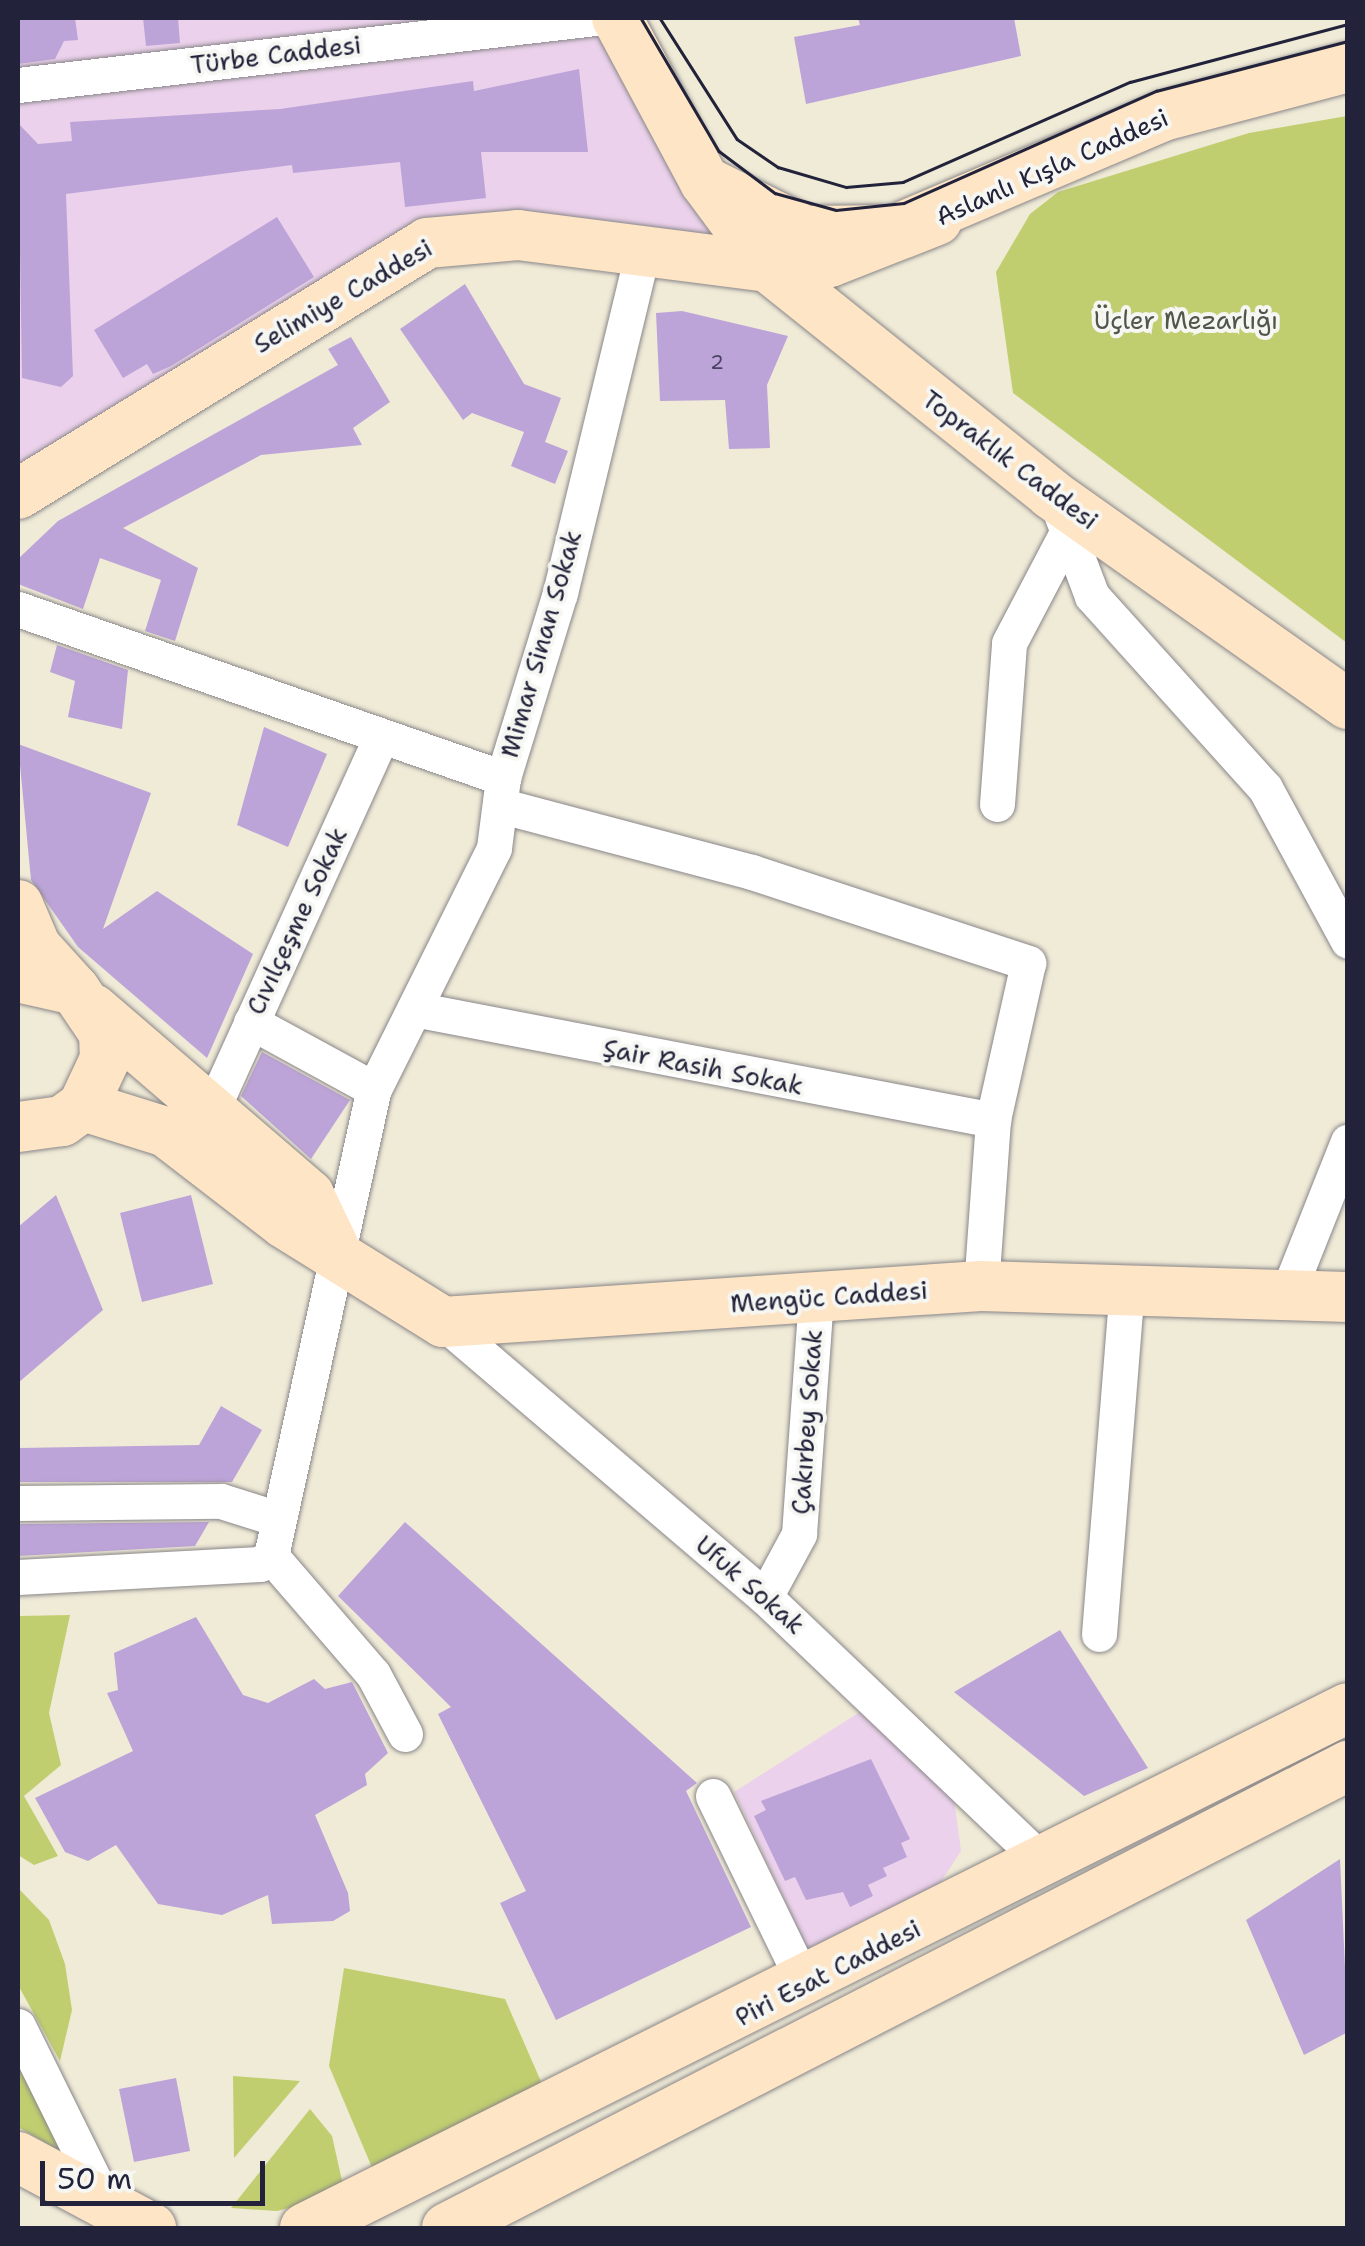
<!DOCTYPE html>
<html>
<head>
<meta charset="utf-8">
<style>
	body { margin:0 }
	#map { position:relative; width:1365px; height:2246px; overflow:hidden; background:#f0ebd7; font-family:"Shantell Sans",sans-serif }
	div>[style] { position:absolute }
	.built>* { inset:0; background:#ebd1eb }
	.green>* { inset:0; background:#c0ce70 }
	.building>* { inset:0; background:#bda4d8 }
	.roads { filter:drop-shadow(0 0 2px #898689) drop-shadow(0 0 2px #898689) }
	.street>* { height:35px; margin:-17.5px; padding:0 17.5px; transform-origin:17.5px; border-radius:17.5px; background:#fff }
	.secondary>* { height:50px; margin:-25px; padding:0 25px; transform-origin:25px; border-radius:25px; background:#fee5c5 }
	.tram>* { height:2.5px; margin:-1.25px; padding:0 1.25px; transform-origin:1.25px; border-radius:1.25px; background:#22223b }
	span { translate:-50% -50%; white-space:nowrap; text-align:center; line-height:1.15; -webkit-text-stroke:8px #f6f6f2; paint-order:stroke }
	.number-label { font-size:20px; color:#494262 }
	.number-label span { -webkit-text-stroke-width:0 }
	.street-label { font-size:25px; color:#22223b }
	.park-label { font-size:25px; color:#51564b }
	.frame { position:absolute; inset:0; border:20px solid #22223b; pointer-events:none }
	.scale { position:absolute; left:40px; top:2161px; width:225px; height:45px; box-sizing:border-box; border:5px solid #22223b; border-top:0; padding-left:12px; font-size:30px; line-height:35px; white-space:nowrap; color:#22223b; -webkit-text-stroke:8px #f6f6f2; paint-order:stroke }
</style>
</head>
<body>
<div id="map">
	<div class="built">
		<i style="clip-path:polygon(18px 18px,595px 18px,720px 243px,499px 214px,433px 221px,18px 469px)"></i>
		<i style="clip-path:polygon(863px 1710px,954px 1799px,961px 1851px,933px 1894px,810px 1954px,734px 1792px)"></i>
	</div>
	<div class="green">
		<i style="clip-path:polygon(1347px 116px,1348px 116px,1347px 643px,1013px 393px,996px 272px,1030px 214px,1058px 192px,1249px 133px)"></i>
		<i style="clip-path:polygon(70px 1615px,49px 1713px,61px 1765px,24px 1796px,58px 1856px,34px 1865px,18px 1855px,18px 1616px)"></i>
		<i style="clip-path:polygon(18px 1888px,49px 1920px,65px 1964px,72px 2010px,60px 2061px,18px 1985px)"></i>
		<i style="clip-path:polygon(344px 1968px,505px 1999px,549px 2100px,379px 2184px,329px 2066px)"></i>
		<i style="clip-path:polygon(18px 2052px,81px 2163px,18px 2127px)"></i>
		<i style="clip-path:polygon(233px 2076px,300px 2081px,234px 2158px)"></i>
		<i style="clip-path:polygon(310px 2109px,332px 2136px,345px 2194px,277px 2211px,231px 2208px)"></i>
	</div>
	<div class="building">
		<i style="clip-path:polygon(18px 18px,75px 18px,78px 40px,64px 41px,55px 59px,18px 64px)"></i>
		<i style="clip-path:polygon(143px 18px,178px 18px,180px 43px,146px 46px)"></i>
		<i style="clip-path:polygon(858px 18px,1014px 18px,1021px 56px,806px 104px,794px 37px,860px 25px)"></i>
		<i style="clip-path:polygon(579px 69px,588px 152px,481px 152px,486px 198px,405px 207px,400px 162px,293px 173px,292px 165px,66px 194px,73px 376px,61px 387px,22px 378px,18px 123px,38px 144px,72px 141px,70px 122px,280px 109px,473px 81px,474px 91px)"></i>
		<i style="clip-path:polygon(277px 217px,314px 277px,171px 366px,153px 374px,147px 364px,123px 378px,94px 330px)"></i>
		<i style="clip-path:polygon(465px 284px,524px 384px,561px 398px,545px 442px,568px 451px,555px 484px,511px 466px,524px 432px,472px 413px,463px 420px,400px 329px)"></i>
		<i style="clip-path:polygon(682px 311px,788px 336px,767px 385px,770px 448px,729px 449px,725px 400px,660px 401px,656px 313px)"></i>
		<i style="clip-path:polygon(351px 337px,390px 402px,353px 428px,362px 445px,261px 455px,123px 528px,198px 568px,175px 641px,145px 631px,161px 580px,100px 558px,83px 609px,18px 584px,18px 559px,58px 521px,338px 365px,328px 349px)"></i>
		<i style="clip-path:polygon(57px 645px,128px 670px,122px 729px,68px 717px,75px 681px,50px 672px)"></i>
		<i style="clip-path:polygon(264px 727px,327px 754px,288px 847px,237px 825px)"></i>
		<i style="clip-path:polygon(18px 744px,151px 793px,103px 929px,157px 891px,253px 954px,207px 1058px,78px 947px,31px 880px)"></i>
		<i style="clip-path:polygon(262px 1052px,350px 1100px,311px 1159px,241px 1096px)"></i>
		<i style="clip-path:polygon(56px 1195px,103px 1310px,18px 1383px,18px 1227px)"></i>
		<i style="clip-path:polygon(191px 1195px,213px 1284px,142px 1302px,120px 1213px)"></i>
		<i style="clip-path:polygon(221px 1406px,262px 1430px,232px 1482px,18px 1482px,18px 1448px,199px 1445px)"></i>
		<i style="clip-path:polygon(209px 1522px,195px 1546px,18px 1556px,18px 1524px)"></i>
		<i style="clip-path:polygon(405px 1522px,697px 1783px,686px 1791px,751px 1927px,556px 2020px,500px 1903px,526px 1891px,438px 1714px,451px 1707px,338px 1596px)"></i>
		<i style="clip-path:polygon(196px 1617px,243px 1695px,268px 1703px,314px 1679px,325px 1689px,352px 1682px,388px 1753px,365px 1774px,367px 1785px,315px 1815px,348px 1893px,350px 1911px,333px 1921px,272px 1924px,268px 1895px,222px 1915px,158px 1904px,116px 1845px,88px 1861px,65px 1852px,35px 1798px,133px 1751px,107px 1693px,118px 1690px,114px 1653px)"></i>
		<i style="clip-path:polygon(1060px 1630px,1148px 1768px,1084px 1796px,954px 1692px)"></i>
		<i style="clip-path:polygon(871px 1759px,910px 1839px,901px 1843px,907px 1857px,883px 1868px,887px 1876px,868px 1885px,873px 1896px,850px 1907px,843px 1892px,806px 1900px,795px 1877px,785px 1881px,754px 1816px,766px 1810px,761px 1801px)"></i>
		<i style="clip-path:polygon(1340px 1859px,1348px 2032px,1304px 2055px,1246px 1920px)"></i>
		<i style="clip-path:polygon(176px 2078px,190px 2151px,134px 2162px,119px 2089px)"></i>
	</div>
	<div class="roads">
		<div class="street">
			<i style="left:18px;top:85px;width:581px;rotate:-6.62deg"></i>
			<i style="left:1057px;top:503px;width:99px;rotate:69.4deg"></i>
			<i style="left:1092px;top:596px;width:258px;rotate:48deg"></i>
			<i style="left:1265px;top:788px;width:174px;rotate:61.5deg"></i>
			<i style="left:18px;top:609px;width:514px;rotate:19.21deg"></i>
			<i style="left:997px;top:804px;width:161px;rotate:-85.7deg"></i>
			<i style="left:1009px;top:643px;width:133px;rotate:-62.3deg"></i>
			<i style="left:506px;top:807px;width:254px;rotate:14.8deg"></i>
			<i style="left:752px;top:872px;width:291px;rotate:18.2deg"></i>
			<i style="left:1028px;top:963px;width:161px;rotate:102.6deg"></i>
			<i style="left:993px;top:1120px;width:166px;rotate:94.1deg"></i>
			<i style="left:414px;top:1009px;width:590px;rotate:10.85deg"></i>
			<i style="left:251px;top:1022px;width:140px;rotate:28.6deg"></i>
			<i style="left:214px;top:1105px;width:404px;rotate:-65.6deg"></i>
			<i style="left:1288px;top:1292px;width:162px;rotate:-68.3deg"></i>
			<i style="left:443px;top:1322px;width:423px;rotate:40.5deg"></i>
			<i style="left:765px;top:1597px;width:385px;rotate:43.6deg"></i>
			<i style="left:18px;top:1503px;width:203px;rotate:-0.6deg"></i>
			<i style="left:221px;top:1501px;width:60px;rotate:17.5deg"></i>
			<i style="left:271px;top:1556px;width:156px;rotate:49.2deg"></i>
			<i style="left:373px;top:1674px;width:68px;rotate:61.9deg"></i>
			<i style="left:18px;top:1577px;width:242px;rotate:-3.1deg"></i>
			<i style="left:260px;top:1564px;width:14px;rotate:-36deg"></i>
			<i style="left:271px;top:1556px;width:478px;rotate:-77.6deg"></i>
			<i style="left:374px;top:1089px;width:269px;rotate:-63.5deg"></i>
			<i style="left:494px;top:848px;width:71px;rotate:-82.7deg"></i>
			<i style="left:503px;top:778px;width:194px;rotate:-72.9deg"></i>
			<i style="left:560px;top:593px;width:349px;rotate:-76.4deg"></i>
			<i style="left:765px;top:1597px;width:72px;rotate:-61.6deg"></i>
			<i style="left:799px;top:1534px;width:237px;rotate:-85.9deg"></i>
			<i style="left:1099px;top:1634px;width:347px;rotate:-85.4deg"></i>
			<i style="left:713px;top:1796px;width:210px;rotate:64deg"></i>
			<i style="left:18px;top:2026px;width:201px;rotate:63.7deg"></i>
		</div>
		<div class="secondary">
			<i style="left:617px;top:18px;width:186px;rotate:61.8deg"></i>
			<i style="left:705px;top:182px;width:106px;rotate:53.5deg"></i>
			<i style="left:768px;top:267px;width:363px;rotate:38.7deg"></i>
			<i style="left:1051px;top:494px;width:364px;rotate:35.3deg"></i>
			<i style="left:710px;top:184px;width:106px;rotate:26.3deg"></i>
			<i style="left:805px;top:231px;width:90px;rotate:-0.6deg"></i>
			<i style="left:895px;top:230px;width:291px;rotate:-23deg"></i>
			<i style="left:1163px;top:116px;width:191px;rotate:-14.8deg"></i>
			<i style="left:18px;top:494px;width:480px;rotate:-31.5deg"></i>
			<i style="left:427px;top:243px;width:91px;rotate:-5deg"></i>
			<i style="left:518px;top:235px;width:252px;rotate:7.3deg"></i>
			<i style="left:768px;top:267px;width:62px;rotate:-4.6deg"></i>
			<i style="left:830px;top:262px;width:115px;rotate:-21.4deg"></i>
			<i style="left:18px;top:905px;width:46px;rotate:66.8deg"></i>
			<i style="left:36px;top:947px;width:58px;rotate:47.8deg"></i>
			<i style="left:18px;top:977px;width:58px;rotate:12.8deg"></i>
			<i style="left:75px;top:990px;width:52px;rotate:56deg"></i>
			<i style="left:104px;top:1033px;width:26px;rotate:88deg"></i>
			<i style="left:105px;top:1059px;width:52px;rotate:115.1deg"></i>
			<i style="left:83px;top:1106px;width:26px;rotate:144deg"></i>
			<i style="left:62px;top:1121px;width:44px;rotate:172.2deg"></i>
			<i style="left:93px;top:1009px;width:285px;rotate:40.7deg"></i>
			<i style="left:309px;top:1195px;width:58px;rotate:64.3deg"></i>
			<i style="left:83px;top:1106px;width:87px;rotate:17.4deg"></i>
			<i style="left:166px;top:1132px;width:149px;rotate:37.6deg"></i>
			<i style="left:284px;top:1223px;width:187px;rotate:31.9deg"></i>
			<i style="left:443px;top:1322px;width:539px;rotate:-3.83deg"></i>
			<i style="left:981px;top:1286px;width:367px;rotate:1.7deg"></i>
			<i style="left:18px;top:2157px;width:151px;rotate:28.1deg"></i>
			<i style="left:305px;top:2228px;width:1165px;rotate:-26.5deg"></i>
			<i style="left:447px;top:2228px;width:1013px;rotate:-27.15deg"></i>
		</div>
	</div>
	<div class="tram">
		<i style="left:641px;top:18px;width:154px;rotate:59.6deg"></i>
		<i style="left:719px;top:151px;width:70px;rotate:36.9deg"></i>
		<i style="left:775px;top:193px;width:63px;rotate:15.6deg"></i>
		<i style="left:836px;top:210px;width:68px;rotate:-5.9deg"></i>
		<i style="left:904px;top:203px;width:276px;rotate:-24deg"></i>
		<i style="left:1156px;top:91px;width:198px;rotate:-14.6deg"></i>
		<i style="left:660px;top:18px;width:143px;rotate:57.5deg"></i>
		<i style="left:737px;top:139px;width:50px;rotate:34.3deg"></i>
		<i style="left:778px;top:167px;width:71px;rotate:16.4deg"></i>
		<i style="left:846px;top:187px;width:57px;rotate:-5deg"></i>
		<i style="left:903px;top:182px;width:248px;rotate:-23.8deg"></i>
		<i style="left:1130px;top:82px;width:226px;rotate:-14.9deg"></i>
	</div>
	<div class="number-label">
		<span style="left:717px;top:362px">2</span>
	</div>
	<div class="street-label">
		<span style="left:276px;top:55px;rotate:-7deg">Türbe Caddesi</span>
		<span style="left:1052px;top:167px;rotate:-24deg">Aslanlı Kışla Caddesi</span>
		<span style="left:343px;top:296px;rotate:-30deg">Selimiye Caddesi</span>
		<span style="left:1010px;top:460px;rotate:37deg">Topraklık Caddesi</span>
		<span style="left:541px;top:644px;rotate:-74deg">Mimar Sinan Sokak</span>
		<span style="left:297px;top:921px;rotate:-65deg">Cıvılçeşme Sokak</span>
		<span style="left:703px;top:1067px;rotate:11deg">Şair Rasih Sokak</span>
		<span style="left:829px;top:1297px;rotate:-4deg">Mengüc Caddesi</span>
		<span style="left:807px;top:1422px;rotate:-86deg">Çakırbey Sokak</span>
		<span style="left:750px;top:1585px;rotate:41deg">Ufuk Sokak</span>
		<span style="left:828px;top:1973px;rotate:-27deg">Piri Esat Caddesi</span>
	</div>
	<div class="park-label">
		<span style="left:1186px;top:320px">Üçler Mezarlığı</span>
	</div>
	<div class="frame"></div>
	<div class="scale">50 m</div>
</div>
</body>
</html>
